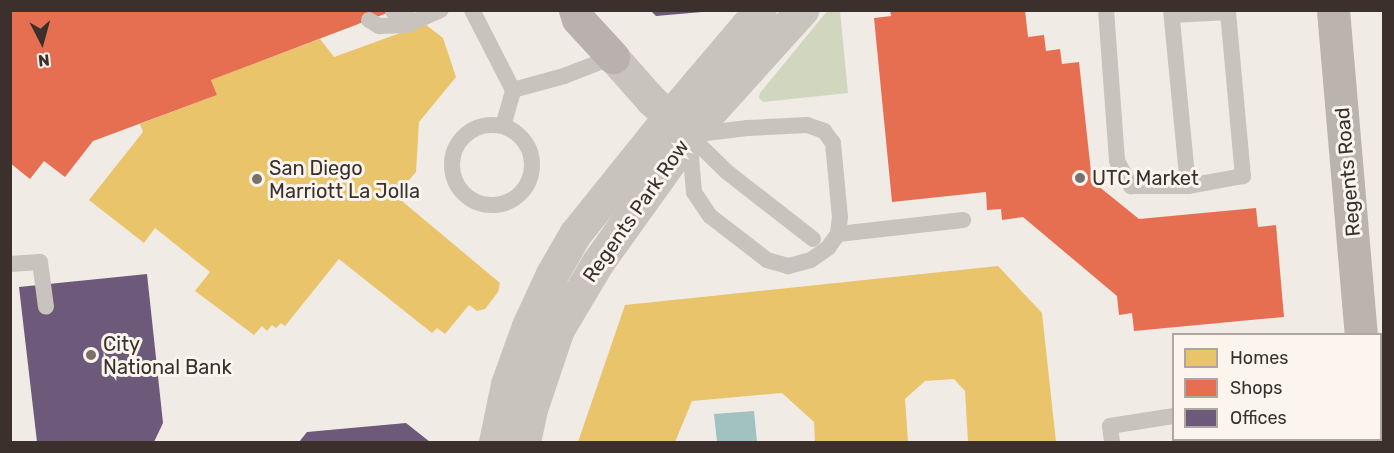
<!DOCTYPE html>
<html>
<head>
<meta charset="utf-8">
<style>
	body { margin:0 }
	#map { position:relative; width:1394px; height:453px; overflow:hidden; background:#f0ebe5; font-family:Rubik,sans-serif }
	div>[style] { position:absolute }
	.green>* { inset:0; background:#d1d6bf }
	.water>* { inset:0; background:#a1c2c1 }
	.homes>* { inset:0; background:#e9c46a }
	.shops>* { inset:0; background:#e76f51 }
	.offices>* { inset:0; background:#6d597a }
	.service>* { height:16px; margin:-8px; padding:0 8px; transform-origin:8px; border-radius:8px; background:#c9c3be }
	.service>.ring { margin:-8px; padding:0; box-sizing:content-box; background:none; border:16px solid #c9c3be; border-radius:50% }
	.minor>* { height:32px; margin:-16px; padding:0 16px; transform-origin:16px; border-radius:16px; background:#c9c3be }
	.tertiary>* { height:33px; margin:-16.5px; padding:0 16.5px; transform-origin:16.5px; border-radius:16.5px; background:#c9c3be }
	.secondary>* { height:33px; margin:-16.5px; padding:0 16.5px; transform-origin:16.5px; border-radius:16.5px; background:#bab3ae }
	.primary>* { height:33px; margin:-16.5px; padding:0 16.5px; transform-origin:16.5px; border-radius:16.5px; background:#b8b1ad }
	.dots>* { width:16px; height:16px; translate:-50% -50%; box-sizing:border-box; border:3px solid #fbf5ee; border-radius:50% }
	span { translate:-50% -50%; white-space:nowrap; text-align:center; line-height:1.15; -webkit-text-stroke:6px #fbf5ee; paint-order:stroke }
	.poi-label { font-size:20px; color:#3b302b }
	.left { translate:0 -50%; text-align:left }
	.street-label { font-size:20px; color:#3b302b }
	.frame { position:absolute; inset:0; border:12px solid #3b302b; pointer-events:none }
	.legend { position:absolute; left:1172px; top:333px; width:210px; height:108px; box-sizing:border-box; background:#fbf5ee; border:2px solid #aea6a0; margin:0; padding:8px 10px; list-style:none; font-size:18px; color:#3b302b }
	.legend li { display:flex; align-items:center; gap:12px; height:30px }
	.legend b { width:30px; border:2px solid #aea6a0 }
	.north { position:absolute; left:12px; top:12px; width:60px; height:60px; -webkit-text-stroke:4px #fbf5ee; paint-order:stroke; rotate:174deg; font-size:16px; font-weight:700; line-height:24px; text-align:center; color:#3b302b }
	.north::after { content:''; display:block; margin:auto; width:21px; height:27px; background:#3b302b; clip-path:polygon(50% 0,100% 100%,50% 72%,0 100%) }
</style>
</head>
<body>
<div id="map">
	<div class="green">
		<i style="clip-path:polygon(828px 10px,840px 11px,848px 93px,763px 102px,759px 98px,760px 93px)"></i>
	</div>
	<div class="water">
		<i style="clip-path:polygon(754px 411px,757px 442px,717px 442px,714px 414px)"></i>
	</div>
	<div class="homes">
		<i style="clip-path:polygon(425px 24px,443px 38px,456px 77px,419px 122px,416px 172px,403px 187px,396px 189px,393px 187px,390px 191px,500px 283px,498px 292px,485px 309px,477px 311px,469px 305px,445px 334px,437px 328px,432px 333px,339px 259px,285px 326px,281px 323px,276px 328px,272px 325px,267px 331px,262px 326px,254px 335px,195px 291px,210px 272px,155px 228px,144px 243px,89px 200px,143px 132px,140px 124px,217px 95px,211px 80px,320px 39px,334px 57px)"></i>
		<i style="clip-path:polygon(998px 266px,1042px 313px,1056px 442px,968px 442px,965px 391px,954px 379px,925px 381px,905px 399px,908px 442px,815px 442px,814px 422px,782px 393px,692px 401px,675px 442px,578px 442px,625px 305px)"></i>
	</div>
	<div class="shops">
		<i style="clip-path:polygon(10px 10px,395px 10px,211px 80px,217px 95px,93px 141px,65px 177px,44px 161px,30px 179px,10px 163px)"></i>
		<i style="clip-path:polygon(890px 10px,1025px 10px,1028px 37px,1044px 35px,1046px 51px,1060px 49px,1062px 64px,1079px 62px,1092px 181px,1139px 219px,1256px 208px,1258px 227px,1276px 225px,1284px 317px,1134px 331px,1132px 313px,1119px 315px,1117px 296px,1023px 217px,1002px 220px,1001px 209px,987px 210px,986px 192px,892px 202px,874px 18px,891px 16px)"></i>
	</div>
	<div class="offices">
		<i style="clip-path:polygon(650px 10px,702px 10px,702px 12px,656px 16px)"></i>
		<i style="clip-path:polygon(147px 274px,163px 423px,154px 442px,37px 442px,19px 287px)"></i>
		<i style="clip-path:polygon(406px 423px,430px 442px,299px 442px,307px 432px)"></i>
	</div>
	<div class="service">
		<i style="left:472px;top:10px;width:90px;rotate:62.9deg"></i>
		<i style="left:513px;top:90px;width:53px;rotate:-15.4deg"></i>
		<i style="left:564px;top:76px;width:53px;rotate:-21.2deg"></i>
		<i style="left:1106px;top:10px;width:151px;rotate:85.8deg"></i>
		<i style="left:1117px;top:161px;width:29px;rotate:61deg"></i>
		<i style="left:1131px;top:186px;width:57px"></i>
		<i style="left:1188px;top:186px;width:177px;rotate:-95.5deg"></i>
		<i style="left:393px;top:11px;width:14px;rotate:-4deg"></i>
		<i style="left:1172px;top:15px;width:56px;rotate:-3.1deg"></i>
		<i style="left:1228px;top:12px;width:165px;rotate:84.8deg"></i>
		<i style="left:1243px;top:176px;width:56px;rotate:169.7deg"></i>
		<i style="left:369px;top:20px;width:12px;rotate:31deg"></i>
		<i style="left:379px;top:26px;width:28px;rotate:-2deg"></i>
		<i style="left:407px;top:25px;width:37px;rotate:-24deg"></i>
		<i style="left:807px;top:125px;width:18px;rotate:19deg"></i>
		<i style="left:824px;top:131px;width:15px;rotate:53deg"></i>
		<i style="left:833px;top:143px;width:74px;rotate:84.6deg"></i>
		<i style="left:840px;top:217px;width:17px;rotate:97deg"></i>
		<i style="left:838px;top:234px;width:17px;rotate:126deg"></i>
		<i style="left:828px;top:248px;width:21px;rotate:145deg"></i>
		<i style="left:811px;top:260px;width:24px;rotate:165deg"></i>
		<i style="left:788px;top:266px;width:22px;rotate:-164deg"></i>
		<i style="left:767px;top:260px;width:72px;rotate:-142.3deg"></i>
		<i style="left:710px;top:216px;width:29px;rotate:-124deg"></i>
		<i style="left:694px;top:192px;width:57px;rotate:-95deg"></i>
		<i style="left:689px;top:135px;width:59px;rotate:-6.8deg"></i>
		<i style="left:748px;top:128px;width:59px;rotate:-2.9deg"></i>
		<i class="ring" style="left:452px;top:125px;width:64px;height:64px"></i>
		<i style="left:503px;top:126px;width:37px;rotate:-74deg"></i>
		<i style="left:689px;top:135px;width:53px;rotate:44.2deg"></i>
		<i style="left:727px;top:172px;width:109px;rotate:37.9deg"></i>
		<i style="left:838px;top:234px;width:126px;rotate:-6.4deg"></i>
		<i style="left:10px;top:264px;width:30px;rotate:-4deg"></i>
		<i style="left:40px;top:262px;width:45px;rotate:82.4deg"></i>
		<i style="left:1380px;top:390px;width:4px;rotate:-14deg"></i>
		<i style="left:1112px;top:442px;width:16px;rotate:-97deg"></i>
		<i style="left:1110px;top:426px;width:65px;rotate:-8.9deg"></i>
	</div>
	<div class="minor">
		<i style="left:613px;top:57px;width:59px;rotate:48.4deg"></i>
		<i style="left:652px;top:101px;width:48px;rotate:41.6deg"></i>
	</div>
	<div class="tertiary">
		<i style="left:495px;top:442px;width:59px;rotate:-78.3deg"></i>
		<i style="left:507px;top:384px;width:62px;rotate:-70.1deg"></i>
		<i style="left:528px;top:326px;width:57px;rotate:-65.2deg"></i>
		<i style="left:552px;top:274px;width:46px;rotate:-60.1deg"></i>
		<i style="left:575px;top:234px;width:151px;rotate:-51.2deg"></i>
		<i style="left:670px;top:116px;width:139px;rotate:-49.7deg"></i>
		<i style="left:524px;top:442px;width:34px;rotate:-78deg"></i>
		<i style="left:531px;top:409px;width:84px;rotate:-71.4deg"></i>
		<i style="left:558px;top:329px;width:78px;rotate:-59.2deg"></i>
		<i style="left:598px;top:262px;width:156px;rotate:-54.4deg"></i>
		<i style="left:689px;top:135px;width:169px;rotate:-47.9deg"></i>
	</div>
	<div class="secondary">
		<i style="left:1333px;top:10px;width:325px;rotate:85.1deg"></i>
		<i style="left:1368px;top:440px;width:2px;rotate:90deg"></i>
	</div>
	<div class="primary">
		<i style="left:575px;top:10px;width:9px;rotate:72deg"></i>
		<i style="left:578px;top:19px;width:52px;rotate:47.4deg"></i>
	</div>
	<div class="dots">
		<i style="left:1080px;top:178px;background:#7a716c"></i>
		<i style="left:257px;top:179px;background:#7a716c"></i>
		<i style="left:91px;top:355px;background:#7a716c"></i>
	</div>
	<div class="poi-label">
		<span class="left" style="left:269px;top:180px">San Diego<br>Marriott La Jolla</span>
		<span class="left" style="left:1092px;top:178px">UTC Market</span>
		<span class="left" style="left:103px;top:356px">City<br>National Bank</span>
	</div>
	<div class="street-label">
		<span style="left:1348px;top:172px;rotate:-95deg">Regents Road</span>
		<span style="left:636px;top:211px;rotate:-55deg">Regents Park Row</span>
	</div>
	<div class="frame"></div>
	<ul class="legend">
	<li><b style="height:16px;background:#e9c46a"></b>Homes</li>
	<li><b style="height:16px;background:#e76f51"></b>Shops</li>
	<li><b style="height:16px;background:#6d597a"></b>Offices</li>
	</ul>
	<div class="north">N</div>
</div>
</body>
</html>
